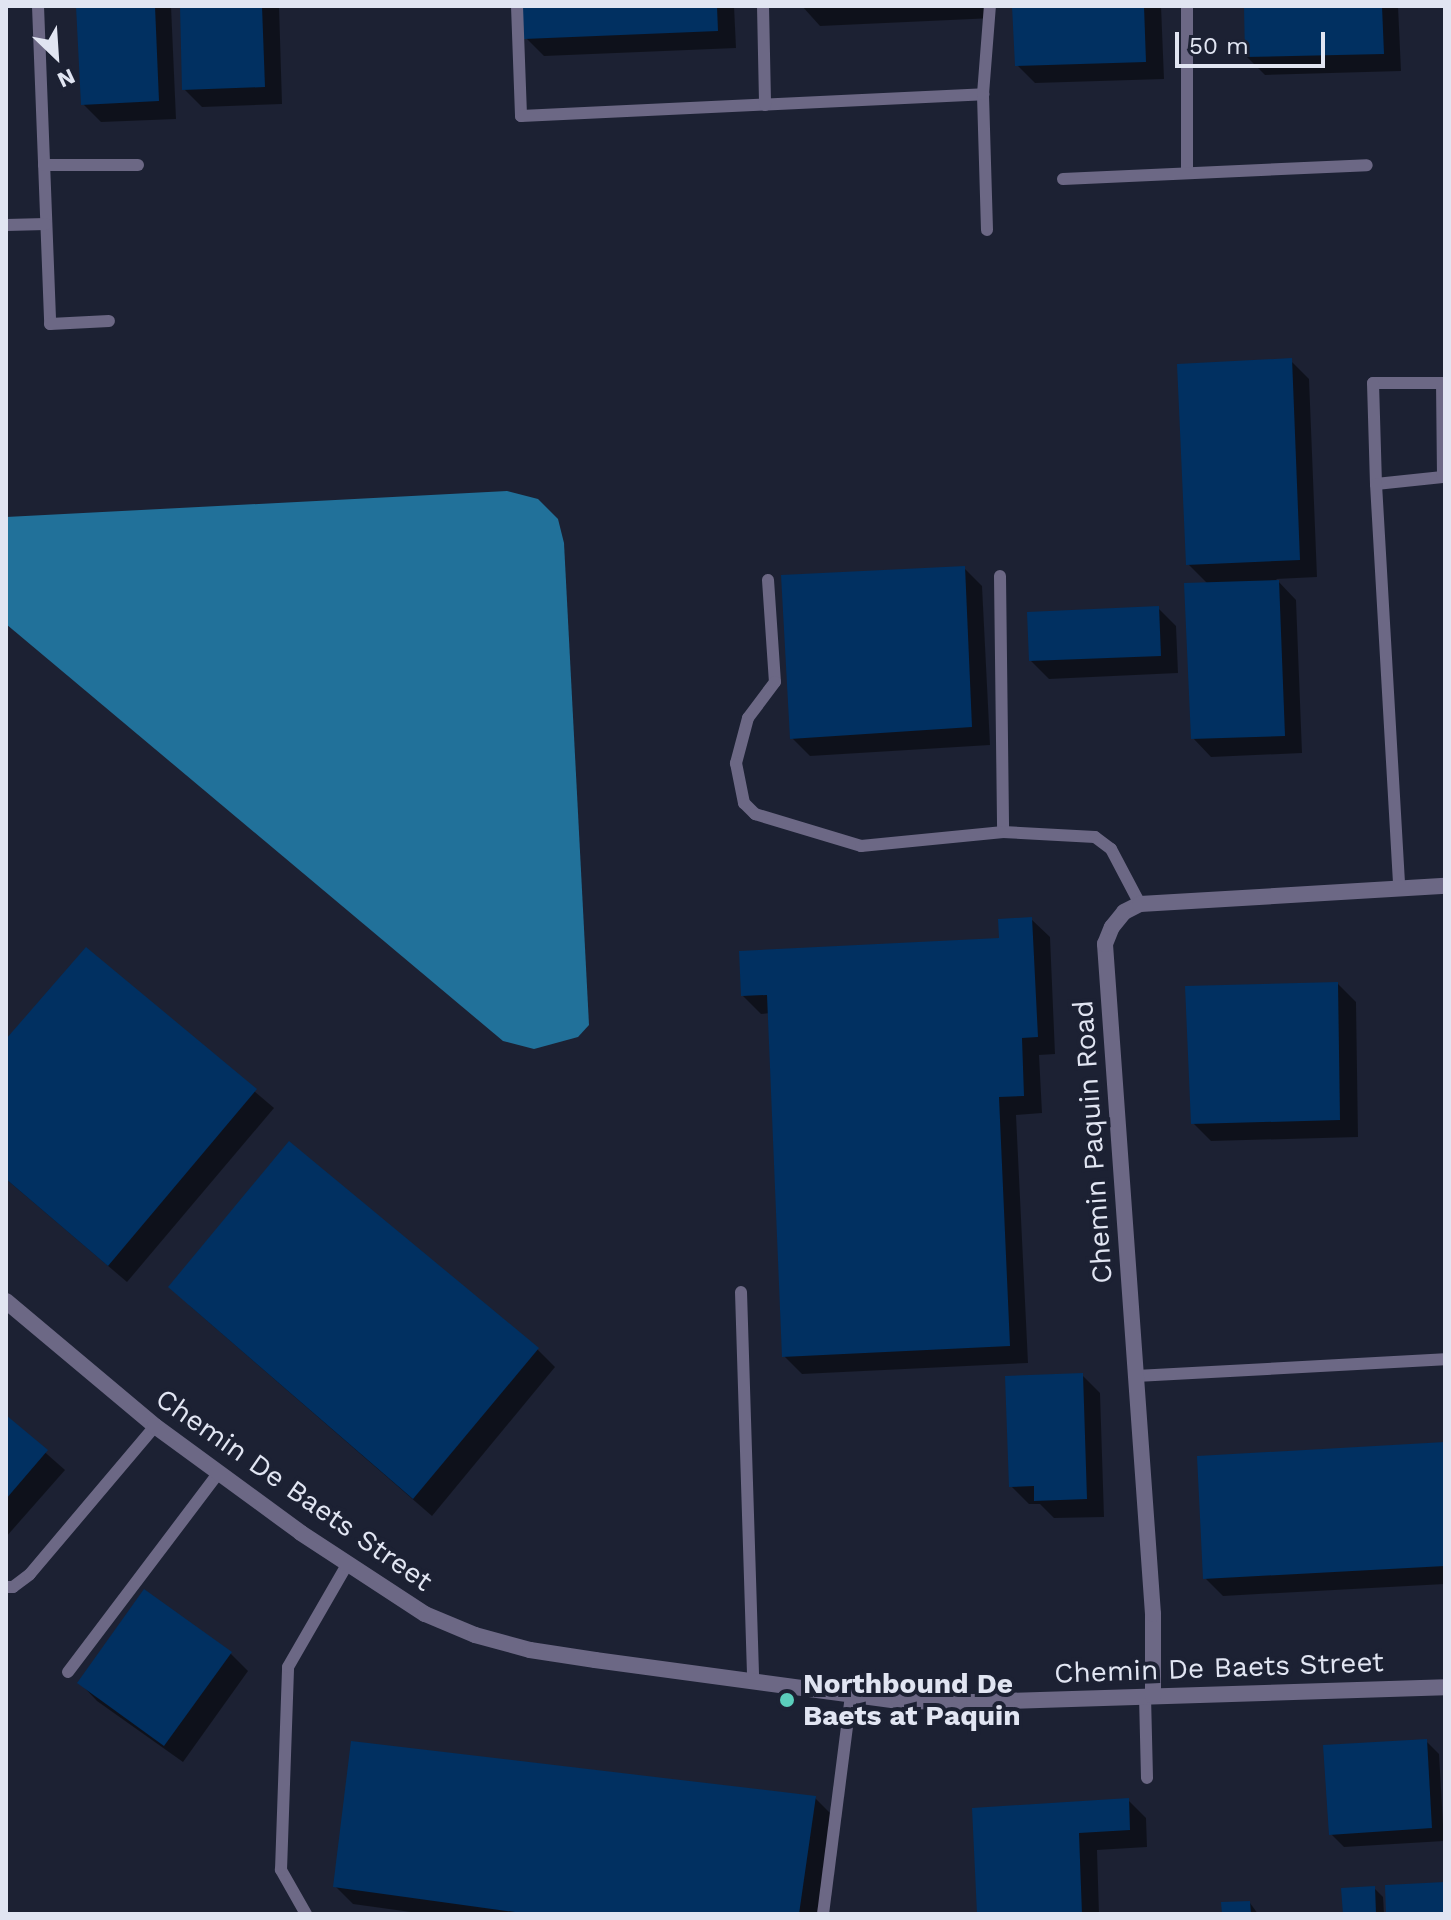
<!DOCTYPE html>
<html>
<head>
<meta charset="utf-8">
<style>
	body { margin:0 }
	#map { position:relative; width:1451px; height:1920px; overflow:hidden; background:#1c2133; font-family:"Work Sans",sans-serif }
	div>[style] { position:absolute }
	.water>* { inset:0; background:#21719a }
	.shadow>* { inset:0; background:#0007 }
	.building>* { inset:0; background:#013061 }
	.service>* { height:12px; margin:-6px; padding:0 6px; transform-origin:6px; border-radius:6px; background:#6c6885 }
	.minor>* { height:16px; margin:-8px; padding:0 8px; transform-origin:8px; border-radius:8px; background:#6c6885 }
	.dots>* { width:22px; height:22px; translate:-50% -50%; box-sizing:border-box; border:4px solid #1c2133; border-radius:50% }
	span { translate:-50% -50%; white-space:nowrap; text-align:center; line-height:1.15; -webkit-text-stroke:8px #1c2133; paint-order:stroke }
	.street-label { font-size:28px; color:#e1e5f2 }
	.poi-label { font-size:28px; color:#e1e5f2; font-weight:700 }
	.left { translate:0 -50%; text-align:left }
	.frame { position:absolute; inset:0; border:8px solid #e1e5f2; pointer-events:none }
	.north { position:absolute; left:16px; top:16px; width:80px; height:80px; -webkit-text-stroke:6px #1c2133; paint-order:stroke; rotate:155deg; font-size:22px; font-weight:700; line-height:32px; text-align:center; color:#e1e5f2 }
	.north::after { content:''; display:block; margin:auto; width:28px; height:36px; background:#e1e5f2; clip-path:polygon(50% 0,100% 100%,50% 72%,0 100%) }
	.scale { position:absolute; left:1175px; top:32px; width:150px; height:36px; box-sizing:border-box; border:4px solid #e1e5f2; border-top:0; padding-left:10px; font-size:24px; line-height:28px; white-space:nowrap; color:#e1e5f2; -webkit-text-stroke:6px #1c2133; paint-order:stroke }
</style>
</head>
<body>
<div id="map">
	<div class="water">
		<i style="clip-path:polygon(507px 491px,538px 499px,558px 519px,564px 543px,589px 1025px,578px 1037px,534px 1049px,503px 1041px,6px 624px,6px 517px)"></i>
	</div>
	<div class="shadow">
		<i style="clip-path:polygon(78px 6px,171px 6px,176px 119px,101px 122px,83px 104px)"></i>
		<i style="clip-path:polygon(182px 6px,279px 6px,282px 104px,202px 107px,184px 89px)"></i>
		<i style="clip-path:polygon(524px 6px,734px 6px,736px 48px,544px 56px,526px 38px)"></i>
		<i style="clip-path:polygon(802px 6px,994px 6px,994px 18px,820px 26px)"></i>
		<i style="clip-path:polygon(1014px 6px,1161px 6px,1164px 79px,1035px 83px,1017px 65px)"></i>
		<i style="clip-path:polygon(1246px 6px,1398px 6px,1401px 71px,1265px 75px,1247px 57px)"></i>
		<i style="clip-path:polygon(1291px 361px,1309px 379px,1317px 577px,1276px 579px,1296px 600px,1302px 753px,1211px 757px,1193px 738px,1208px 584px,1188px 564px)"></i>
		<i style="clip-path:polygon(964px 568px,982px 586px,990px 745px,810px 756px,792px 738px)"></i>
		<i style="clip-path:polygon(1158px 608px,1176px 626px,1178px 673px,1049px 679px,1031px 661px)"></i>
		<i style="clip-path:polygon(1031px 919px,1050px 937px,1055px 1054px,1039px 1055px,1042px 1113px,1016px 1115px,1028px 1363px,802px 1374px,784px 1356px,770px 1013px,761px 1014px,743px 996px,1001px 940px)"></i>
		<i style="clip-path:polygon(86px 949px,274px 1108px,127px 1282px,6px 1179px,6px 1042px)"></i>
		<i style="clip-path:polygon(1338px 984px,1356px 1002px,1358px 1137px,1211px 1141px,1193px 1123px)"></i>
		<i style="clip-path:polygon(189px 1305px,537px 1349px,555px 1367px,432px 1516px)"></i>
		<i style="clip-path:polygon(1082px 1375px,1100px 1393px,1104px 1517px,1054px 1518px,1040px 1504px,1029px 1504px,1011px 1486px)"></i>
		<i style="clip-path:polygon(6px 1418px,65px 1470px,6px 1537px)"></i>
		<i style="clip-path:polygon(1445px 1444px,1445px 1584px,1223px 1596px,1205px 1578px)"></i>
		<i style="clip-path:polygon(230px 1653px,248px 1671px,183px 1762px,97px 1701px,80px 1683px)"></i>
		<i style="clip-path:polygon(1426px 1741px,1439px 1754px,1444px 1841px,1344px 1847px,1331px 1834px)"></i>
		<i style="clip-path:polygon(815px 1798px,833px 1816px,819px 1914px,425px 1914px,353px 1904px,335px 1886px)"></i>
		<i style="clip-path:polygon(1128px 1800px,1146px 1818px,1147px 1847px,1097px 1850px,1099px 1914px,979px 1914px,974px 1810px)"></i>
		<i style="clip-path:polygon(1374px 1888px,1383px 1897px,1384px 1914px,1345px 1914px)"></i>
		<i style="clip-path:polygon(1250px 1903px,1258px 1914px,1224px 1914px)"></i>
	</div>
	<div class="building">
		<i style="clip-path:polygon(76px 6px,155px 6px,159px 101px,81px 105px)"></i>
		<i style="clip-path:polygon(180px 6px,262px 6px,265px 87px,182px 90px)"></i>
		<i style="clip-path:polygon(522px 6px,717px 6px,718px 31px,524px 39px)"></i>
		<i style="clip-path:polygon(1012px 6px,1144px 6px,1146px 62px,1015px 66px)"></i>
		<i style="clip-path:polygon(1244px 6px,1382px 6px,1384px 54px,1245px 57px)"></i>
		<i style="clip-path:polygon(1292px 358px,1300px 560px,1186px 565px,1177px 364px)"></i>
		<i style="clip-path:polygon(965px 566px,972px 727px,790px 739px,781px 575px)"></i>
		<i style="clip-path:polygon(1279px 580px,1285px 736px,1191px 739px,1184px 583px)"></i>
		<i style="clip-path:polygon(1159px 606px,1161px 656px,1029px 661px,1027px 612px)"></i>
		<i style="clip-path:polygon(1032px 917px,1038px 1037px,1022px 1038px,1024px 1096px,999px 1097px,1010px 1346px,782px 1357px,767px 995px,741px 996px,739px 951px,999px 938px,998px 919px)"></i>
		<i style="clip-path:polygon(86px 947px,257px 1089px,108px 1266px,6px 1179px,6px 1039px)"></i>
		<i style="clip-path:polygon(1338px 982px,1340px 1120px,1191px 1124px,1185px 986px)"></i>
		<i style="clip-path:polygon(289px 1141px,539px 1348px,413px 1499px,168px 1287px)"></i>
		<i style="clip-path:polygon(1083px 1373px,1087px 1499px,1034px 1501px,1034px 1486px,1009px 1487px,1005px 1376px)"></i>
		<i style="clip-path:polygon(6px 1415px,48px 1450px,6px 1499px)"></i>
		<i style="clip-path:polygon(1445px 1442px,1445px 1566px,1203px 1579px,1197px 1456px)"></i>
		<i style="clip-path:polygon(144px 1589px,232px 1652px,164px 1746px,77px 1683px)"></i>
		<i style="clip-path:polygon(1427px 1739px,1432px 1828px,1329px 1835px,1323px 1745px)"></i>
		<i style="clip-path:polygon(351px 1741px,816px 1796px,799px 1914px,529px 1914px,333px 1887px)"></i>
		<i style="clip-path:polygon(1129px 1798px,1130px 1830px,1079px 1833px,1082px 1914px,977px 1914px,972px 1808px)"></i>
		<i style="clip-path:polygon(1445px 1882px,1445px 1914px,1386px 1914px,1385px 1885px)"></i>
		<i style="clip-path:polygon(1375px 1886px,1376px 1914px,1343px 1914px,1341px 1888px)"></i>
		<i style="clip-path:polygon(1250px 1901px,1251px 1914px,1222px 1914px,1221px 1902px)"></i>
	</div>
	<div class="service">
		<i style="left:38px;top:6px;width:318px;rotate:87.8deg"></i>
		<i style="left:50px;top:324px;width:59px;rotate:-2.9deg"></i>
		<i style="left:517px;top:6px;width:110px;rotate:87.9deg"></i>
		<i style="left:521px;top:116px;width:463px;rotate:-2.7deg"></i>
		<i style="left:763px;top:6px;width:99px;rotate:88.8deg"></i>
		<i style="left:44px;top:165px;width:94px"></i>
		<i style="left:1187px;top:173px;width:167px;rotate:-90deg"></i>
		<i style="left:1063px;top:179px;width:304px;rotate:-2.6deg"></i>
		<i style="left:6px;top:225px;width:40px;rotate:-1.4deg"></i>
		<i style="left:987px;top:230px;width:136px;rotate:-91.7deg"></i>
		<i style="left:983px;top:94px;width:88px;rotate:-85.5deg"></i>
		<i style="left:1376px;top:484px;width:67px;rotate:-6deg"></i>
		<i style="left:1443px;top:477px;width:94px;rotate:-90.6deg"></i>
		<i style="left:1442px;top:383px;width:69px;rotate:180deg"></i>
		<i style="left:1373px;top:383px;width:101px;rotate:88.3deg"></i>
		<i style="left:1376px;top:484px;width:406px;rotate:86.7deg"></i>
		<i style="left:1000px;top:576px;width:256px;rotate:89.3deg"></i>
		<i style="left:768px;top:580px;width:102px;rotate:86.1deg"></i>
		<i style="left:775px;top:682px;width:45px;rotate:126.9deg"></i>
		<i style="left:748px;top:718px;width:47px;rotate:104.9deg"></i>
		<i style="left:736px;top:763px;width:41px;rotate:78.7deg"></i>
		<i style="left:744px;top:803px;width:16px;rotate:45deg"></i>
		<i style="left:755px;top:814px;width:111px;rotate:16.8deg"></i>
		<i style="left:861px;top:846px;width:143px;rotate:-5.6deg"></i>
		<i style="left:1003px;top:832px;width:92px;rotate:3.1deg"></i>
		<i style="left:1095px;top:837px;width:20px;rotate:37deg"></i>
		<i style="left:1111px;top:849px;width:62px;rotate:62.2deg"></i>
		<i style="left:741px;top:1292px;width:389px;rotate:88.2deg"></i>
		<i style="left:1136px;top:1376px;width:309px;rotate:-3.1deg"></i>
		<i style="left:6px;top:1587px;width:7px"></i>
		<i style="left:13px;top:1587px;width:21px;rotate:-37deg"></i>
		<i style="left:30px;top:1574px;width:194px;rotate:-49.8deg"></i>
		<i style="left:68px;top:1672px;width:248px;rotate:-52.9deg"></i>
		<i style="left:1145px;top:1696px;width:82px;rotate:88.6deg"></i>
		<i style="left:306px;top:1914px;width:51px;rotate:-119.6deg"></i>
		<i style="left:281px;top:1870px;width:203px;rotate:-88deg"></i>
		<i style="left:288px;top:1667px;width:118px;rotate:-60deg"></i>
		<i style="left:823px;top:1914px;width:220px;rotate:-82.7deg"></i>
	</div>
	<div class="minor">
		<i style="left:6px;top:1301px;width:194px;rotate:40deg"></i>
		<i style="left:155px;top:1426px;width:181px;rotate:36.2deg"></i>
		<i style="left:301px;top:1533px;width:148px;rotate:33.2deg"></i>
		<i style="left:425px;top:1614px;width:54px;rotate:22.8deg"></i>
		<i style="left:475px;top:1635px;width:57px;rotate:15.3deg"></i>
		<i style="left:530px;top:1650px;width:66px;rotate:8.7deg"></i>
		<i style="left:595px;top:1660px;width:307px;rotate:7.7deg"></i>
		<i style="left:899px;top:1701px;width:75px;rotate:0.8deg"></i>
		<i style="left:974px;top:1702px;width:471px;rotate:-1.8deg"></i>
		<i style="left:1153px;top:1696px;width:82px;rotate:-90deg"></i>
		<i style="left:1153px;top:1614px;width:672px;rotate:-94.1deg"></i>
		<i style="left:1105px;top:944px;width:18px;rotate:-68deg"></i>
		<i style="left:1112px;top:927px;width:19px;rotate:-51deg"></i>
		<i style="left:1124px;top:912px;width:18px;rotate:-27deg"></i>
		<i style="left:1140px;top:904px;width:306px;rotate:-3.4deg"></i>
	</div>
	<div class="dots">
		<i style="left:787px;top:1700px;background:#5bcebc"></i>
	</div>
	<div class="street-label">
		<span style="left:1093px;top:1142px;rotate:-94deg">Chemin Paquin Road</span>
		<span style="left:294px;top:1490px;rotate:35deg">Chemin De Baets Street</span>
		<span style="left:1219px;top:1668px;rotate:-2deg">Chemin De Baets Street</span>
	</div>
	<div class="poi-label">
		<span class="left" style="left:803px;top:1700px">Northbound De<br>Baets at Paquin</span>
	</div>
	<div class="frame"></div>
	<div class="north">N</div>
	<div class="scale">50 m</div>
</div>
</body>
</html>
